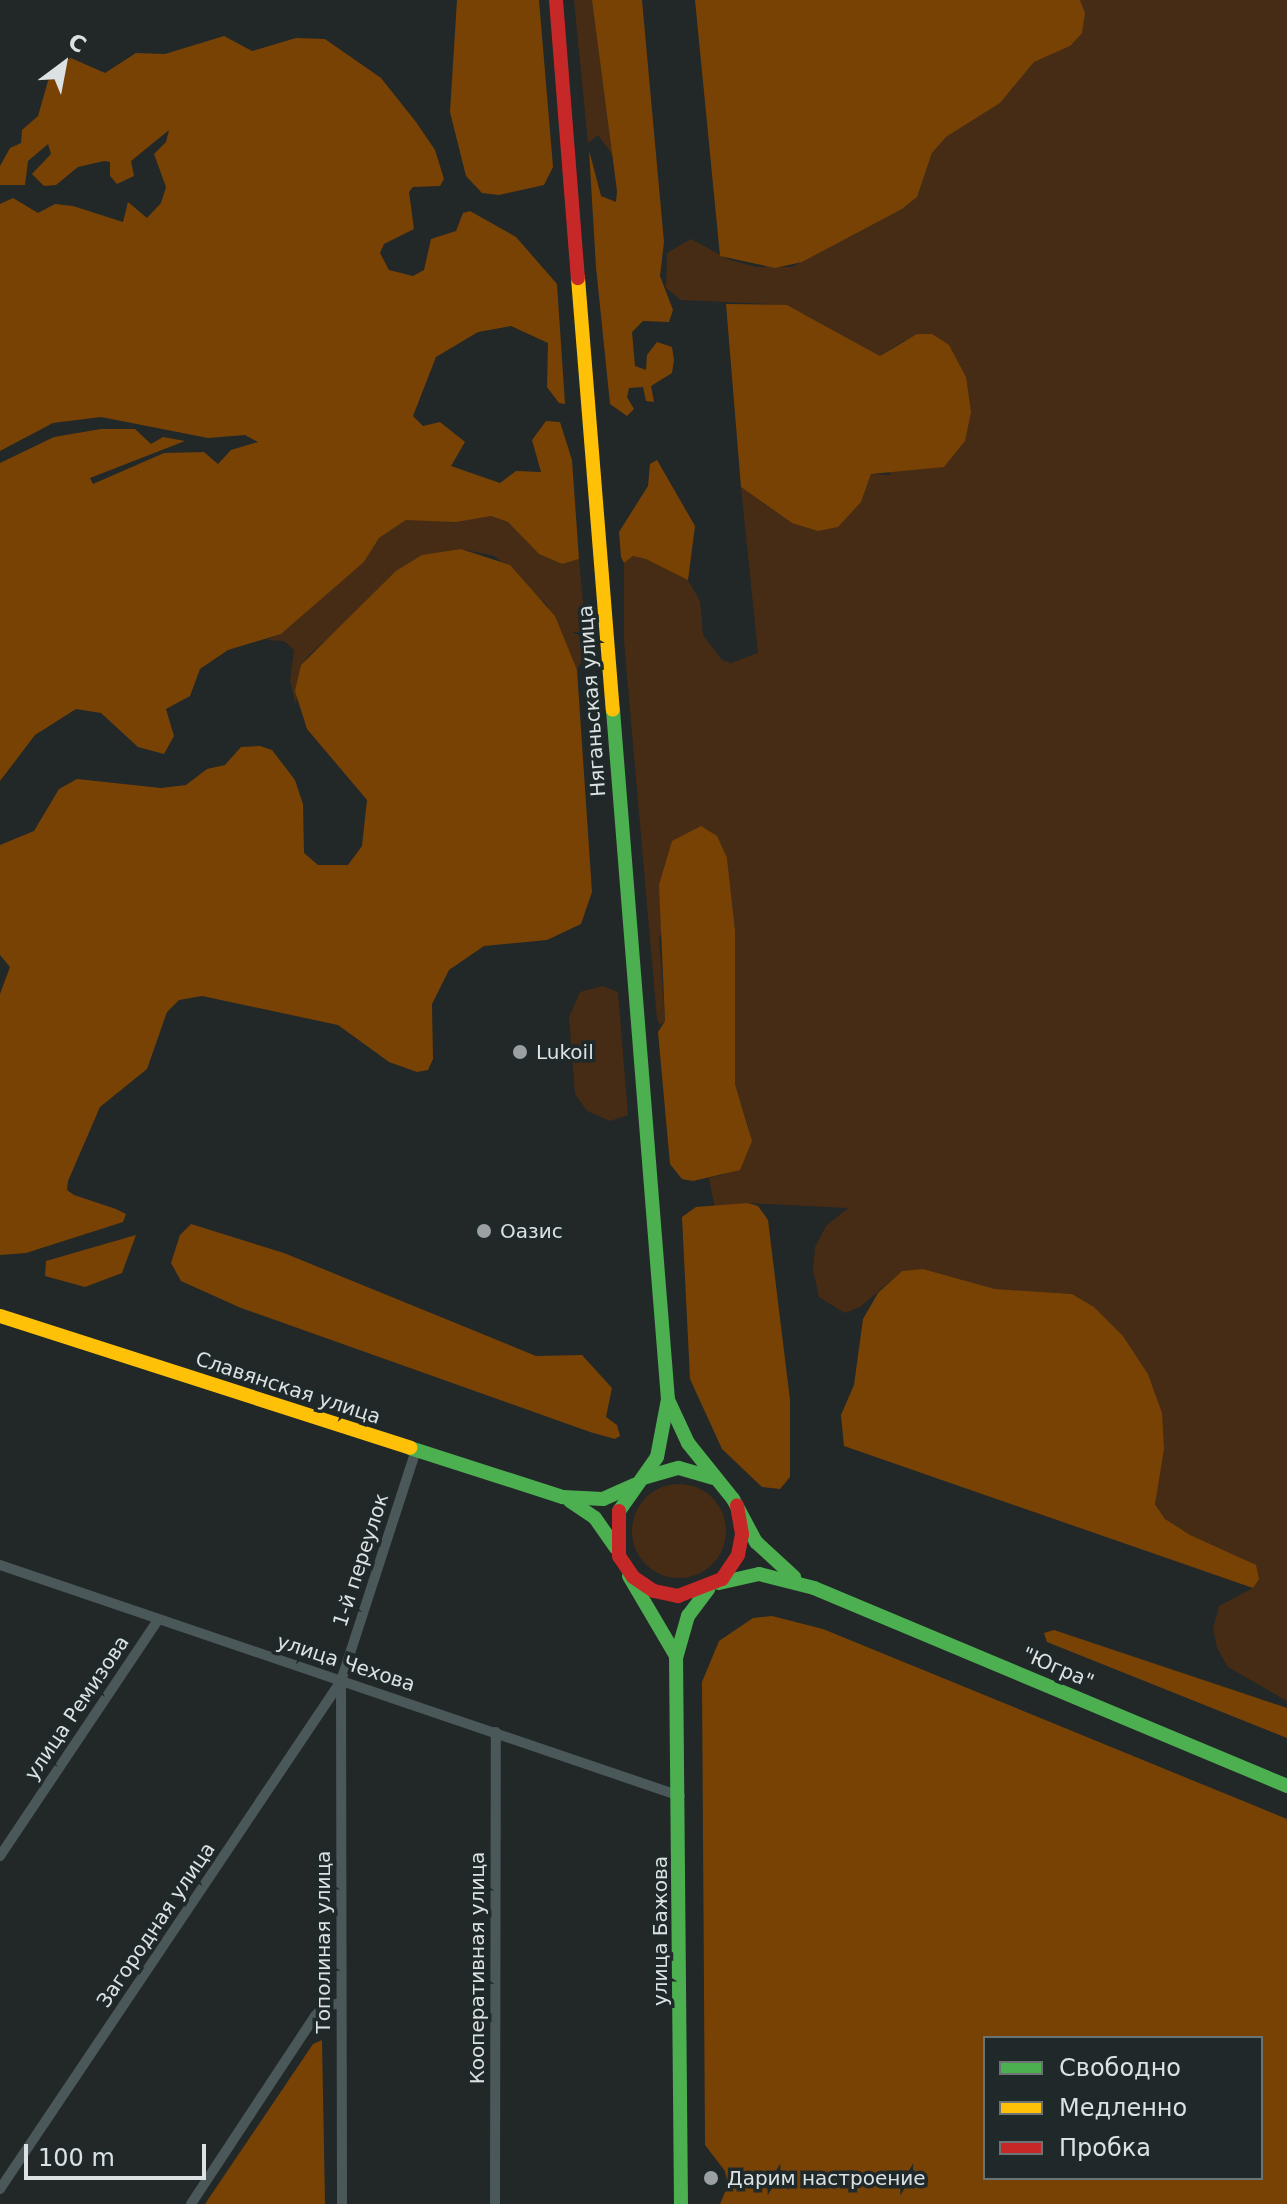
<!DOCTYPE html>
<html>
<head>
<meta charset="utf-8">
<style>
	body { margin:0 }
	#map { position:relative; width:1287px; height:2204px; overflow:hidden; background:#222728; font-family:"DejaVu Sans",sans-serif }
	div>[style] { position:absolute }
	.green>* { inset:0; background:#472c15 }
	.round { border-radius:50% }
	.forest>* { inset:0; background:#784205 }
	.street>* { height:10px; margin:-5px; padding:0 5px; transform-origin:5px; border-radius:5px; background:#4b5859 }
	.fast>* { height:14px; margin:-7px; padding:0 7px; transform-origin:7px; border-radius:7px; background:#4caf50 }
	.slow>* { height:14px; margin:-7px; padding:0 7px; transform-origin:7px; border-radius:7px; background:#ffc107 }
	.jam>* { height:14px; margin:-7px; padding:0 7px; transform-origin:7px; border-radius:7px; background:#c62828 }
	.dots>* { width:22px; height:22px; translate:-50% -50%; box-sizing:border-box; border:4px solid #20292a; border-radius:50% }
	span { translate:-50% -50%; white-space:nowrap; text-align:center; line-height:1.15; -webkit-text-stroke:7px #20292a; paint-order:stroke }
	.street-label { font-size:20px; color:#dce2e3 }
	.poi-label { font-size:20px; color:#dce2e3 }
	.left { translate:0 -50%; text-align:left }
	.legend { position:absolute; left:983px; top:2036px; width:280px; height:144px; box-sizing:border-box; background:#20292a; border:2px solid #6b7374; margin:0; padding:10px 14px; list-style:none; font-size:24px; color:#dce2e3 }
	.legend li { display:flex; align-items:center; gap:16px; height:40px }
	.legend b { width:40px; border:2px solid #6b7374 }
	.north { position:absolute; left:24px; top:24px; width:80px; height:80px; -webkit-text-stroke:6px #20292a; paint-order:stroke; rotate:32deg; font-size:22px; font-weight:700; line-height:32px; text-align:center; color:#dce2e3 }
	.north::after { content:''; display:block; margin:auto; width:28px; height:36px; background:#dce2e3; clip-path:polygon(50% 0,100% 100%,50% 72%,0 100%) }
	.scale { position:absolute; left:24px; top:2144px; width:182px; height:36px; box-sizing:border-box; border:4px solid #dce2e3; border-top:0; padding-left:10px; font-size:24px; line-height:28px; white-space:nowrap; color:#dce2e3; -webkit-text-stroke:6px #20292a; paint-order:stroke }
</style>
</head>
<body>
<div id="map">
	<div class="green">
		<i style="clip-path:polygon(574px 0,592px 0,613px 156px,598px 135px,588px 143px)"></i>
		<i style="clip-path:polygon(1080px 0,1287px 0,1287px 1701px,1228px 1667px,1217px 1648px,1213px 1629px,1219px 1606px,1253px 1588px,1165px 1519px,1155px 1503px,1162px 1413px,1148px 1374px,1123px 1336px,1094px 1307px,1072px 1294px,995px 1289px,923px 1269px,902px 1271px,860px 1307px,845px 1313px,819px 1297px,813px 1270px,815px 1247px,826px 1226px,848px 1208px,748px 1203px,715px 1209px,709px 1178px,726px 1174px,749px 1129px,735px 1084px,735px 930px,727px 858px,659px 937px,665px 1021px,660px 1025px,657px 1019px,624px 641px,624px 563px,633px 556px,646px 558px,688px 580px,700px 601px,703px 635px,722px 660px,731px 663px,758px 653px,741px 487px,792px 523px,861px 502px,871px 474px,890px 475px,905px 340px,880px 356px,804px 314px,770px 304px,681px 300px,666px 288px,667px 253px,691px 239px,730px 260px,756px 267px,792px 267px,902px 209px,917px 197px,932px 153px,946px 137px,1000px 103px,1034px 62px,1070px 46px,1085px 13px)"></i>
		<i style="clip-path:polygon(491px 516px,508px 522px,539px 554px,562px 564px,579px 559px,587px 649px,577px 670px,547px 605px,495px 556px,461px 549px,357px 613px,309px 655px,301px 665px,296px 705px,290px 680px,294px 650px,284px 641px,266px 640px,281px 634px,364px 562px,379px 538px,406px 520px)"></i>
		<i style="clip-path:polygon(603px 986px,618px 992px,628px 1115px,610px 1121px,587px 1111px,575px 1094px,569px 1017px,580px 992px)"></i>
		<i class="round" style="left:632px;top:1484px;width:94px;height:94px"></i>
	</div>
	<div class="forest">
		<i style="clip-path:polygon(457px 0,539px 0,553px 167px,544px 185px,499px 195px,482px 193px,466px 176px,450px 112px)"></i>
		<i style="clip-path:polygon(592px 0,642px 0,664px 242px,660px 276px,673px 310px,669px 322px,643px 321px,632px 332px,635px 366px,646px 370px,647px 355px,657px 342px,672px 347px,674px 360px,672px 373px,651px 386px,654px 402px,646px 401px,643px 387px,629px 388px,627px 397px,634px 409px,627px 416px,610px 404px,596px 267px,589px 150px,601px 196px,616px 202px,617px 191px)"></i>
		<i style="clip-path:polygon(695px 0,1080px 0,1085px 13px,1082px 33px,1070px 46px,1034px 62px,1000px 103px,946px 137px,932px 153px,917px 197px,902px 209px,802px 262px,775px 268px,720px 256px)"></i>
		<i style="clip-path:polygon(224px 36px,252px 51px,296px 38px,325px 39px,381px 78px,416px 122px,435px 150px,444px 179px,440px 186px,413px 187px,409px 192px,414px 229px,384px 244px,380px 253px,389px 270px,413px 276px,424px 270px,431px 239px,456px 231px,463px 213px,470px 211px,516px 237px,557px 284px,565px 404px,559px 403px,547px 387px,548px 343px,511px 326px,478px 332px,436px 357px,413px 416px,423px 426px,440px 422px,465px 442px,451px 466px,500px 483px,516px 471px,541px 472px,532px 440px,546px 421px,560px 422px,572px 460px,579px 559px,562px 564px,539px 554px,508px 522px,491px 516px,456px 522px,406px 520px,379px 538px,364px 562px,281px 634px,228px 650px,200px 669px,190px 696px,166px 709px,174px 736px,164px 754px,138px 747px,101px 713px,76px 709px,35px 735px,0 781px,0 463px,54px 437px,101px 429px,135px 429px,151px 444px,163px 437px,185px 441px,90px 478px,93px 484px,164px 453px,204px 452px,218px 464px,231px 450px,258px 442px,245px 435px,208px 438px,101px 417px,53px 423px,0 451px,0 204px,13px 198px,38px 213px,55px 204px,73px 206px,123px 222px,128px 202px,147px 218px,161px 203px,166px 187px,154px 154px,166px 142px,169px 130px,131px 161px,134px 176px,117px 184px,110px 176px,110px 162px,104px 161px,78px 167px,56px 185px,44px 186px,32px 174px,51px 154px,48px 144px,28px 161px,25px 185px,0 185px,0 166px,10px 148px,21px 143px,22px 130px,38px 116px,48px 81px,63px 61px,71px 58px,105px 73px,136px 53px,165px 54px)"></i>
		<i style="clip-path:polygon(726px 304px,787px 305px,880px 356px,917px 334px,932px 334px,949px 345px,966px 377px,971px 412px,965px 441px,944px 467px,871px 474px,861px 502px,838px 527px,818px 531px,792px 523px,741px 487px)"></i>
		<i style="clip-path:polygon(657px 460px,695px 526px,688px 580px,646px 559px,633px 556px,624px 563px,621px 557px,619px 532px,648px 486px,650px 464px)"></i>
		<i style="clip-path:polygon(461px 549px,510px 565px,555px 616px,577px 670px,592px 892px,581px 924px,547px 940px,484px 946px,449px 970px,432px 1004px,433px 1059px,428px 1070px,417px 1072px,389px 1062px,338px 1025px,202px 996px,179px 1000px,167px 1012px,147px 1069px,100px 1107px,68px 1181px,67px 1190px,74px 1195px,116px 1209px,126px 1214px,123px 1222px,26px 1253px,0 1255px,0 994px,10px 967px,0 955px,0 845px,34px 831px,59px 789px,77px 779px,161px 788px,186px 785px,207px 769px,225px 765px,241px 747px,260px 746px,272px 750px,295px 780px,303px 804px,304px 853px,318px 865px,348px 865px,362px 846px,367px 800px,307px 729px,295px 691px,301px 665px,396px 571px,422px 555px)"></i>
		<i style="clip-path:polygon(701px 826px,717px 836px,727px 858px,735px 930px,735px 1084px,752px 1141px,740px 1170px,693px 1181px,682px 1179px,670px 1164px,658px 1032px,665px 1021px,659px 885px,672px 841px)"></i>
		<i style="clip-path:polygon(748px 1203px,758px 1206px,768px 1220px,790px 1400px,790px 1477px,780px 1489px,762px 1487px,722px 1449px,690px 1379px,682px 1217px,696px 1207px)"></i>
		<i style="clip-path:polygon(191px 1224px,284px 1253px,536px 1356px,582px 1355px,612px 1388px,606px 1417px,617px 1425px,620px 1436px,615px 1439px,590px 1432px,241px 1308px,181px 1281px,171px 1263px,180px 1235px)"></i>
		<i style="clip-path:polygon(136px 1235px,122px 1273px,85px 1287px,45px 1276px,46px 1261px)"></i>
		<i style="clip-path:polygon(923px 1269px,995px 1289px,1072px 1294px,1094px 1307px,1123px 1336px,1148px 1374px,1162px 1413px,1164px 1449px,1155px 1504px,1165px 1519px,1190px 1535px,1256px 1565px,1259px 1579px,1253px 1588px,844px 1446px,841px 1415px,854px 1385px,863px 1319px,878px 1293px,902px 1271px)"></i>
		<i style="clip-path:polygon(evenodd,772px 1616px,823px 1629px,1287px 1819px,1287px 2204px,720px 2204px,728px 2185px,725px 2171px,705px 2145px,702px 1682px,719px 1641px,753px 1618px,772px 1616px,985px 2038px,1261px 2038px,1261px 2178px,985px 2178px,985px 2038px)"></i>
		<i style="clip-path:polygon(1054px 1630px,1287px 1708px,1287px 1738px,1047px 1642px,1044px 1633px)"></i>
		<i style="clip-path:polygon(322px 2040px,325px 2204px,205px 2204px,313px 2044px)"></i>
	</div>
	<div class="street">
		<i style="left:0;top:1565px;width:718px;rotate:18.76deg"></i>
		<i style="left:341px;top:1683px;width:521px;rotate:89.89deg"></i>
		<i style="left:0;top:1856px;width:284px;rotate:-56.2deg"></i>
		<i style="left:0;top:2189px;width:612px;rotate:-56.13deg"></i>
		<i style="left:341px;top:1681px;width:243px;rotate:-72deg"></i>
		<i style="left:191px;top:2204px;width:225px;rotate:-56.6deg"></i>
		<i style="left:315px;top:2016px;width:12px;rotate:-48deg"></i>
		<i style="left:323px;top:2007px;width:18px;rotate:-13deg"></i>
		<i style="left:495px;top:2204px;width:472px;rotate:-89.9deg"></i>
	</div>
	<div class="fast">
		<i style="left:613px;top:710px;width:691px;rotate:85.44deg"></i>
		<i style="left:668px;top:1399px;width:59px;rotate:100.7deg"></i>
		<i style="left:657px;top:1457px;width:66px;rotate:125.1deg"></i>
		<i style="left:669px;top:1402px;width:45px;rotate:65.1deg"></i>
		<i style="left:688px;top:1443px;width:72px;rotate:51.2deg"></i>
		<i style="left:733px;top:1499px;width:49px;rotate:61.9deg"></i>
		<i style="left:756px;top:1542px;width:52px;rotate:42.6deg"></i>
		<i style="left:410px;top:1448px;width:161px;rotate:17.8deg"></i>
		<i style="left:563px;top:1497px;width:40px;rotate:2.9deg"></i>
		<i style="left:603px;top:1499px;width:35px;rotate:-24deg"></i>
		<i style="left:643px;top:1478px;width:37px;rotate:-16deg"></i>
		<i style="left:679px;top:1468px;width:35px;rotate:16deg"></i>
		<i style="left:570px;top:1501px;width:30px;rotate:34deg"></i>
		<i style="left:595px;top:1518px;width:37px;rotate:55deg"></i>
		<i style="left:629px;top:1576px;width:91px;rotate:59.5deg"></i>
		<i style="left:719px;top:1583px;width:41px;rotate:-12.7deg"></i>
		<i style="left:759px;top:1574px;width:57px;rotate:14.3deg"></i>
		<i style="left:814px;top:1588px;width:513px;rotate:22.71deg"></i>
		<i style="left:681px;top:2204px;width:546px;rotate:-90.52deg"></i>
		<i style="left:676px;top:1658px;width:44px;rotate:-74.1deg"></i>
		<i style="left:688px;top:1616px;width:34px;rotate:-53deg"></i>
	</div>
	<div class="slow">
		<i style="left:578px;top:278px;width:433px;rotate:85.4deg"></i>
		<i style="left:0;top:1316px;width:431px;rotate:17.8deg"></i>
	</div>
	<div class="jam">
		<i style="left:556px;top:0;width:279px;rotate:85.5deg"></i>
		<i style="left:619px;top:1511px;width:45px;rotate:90deg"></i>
		<i style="left:619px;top:1556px;width:25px;rotate:56deg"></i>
		<i style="left:633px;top:1577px;width:25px;rotate:34deg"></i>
		<i style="left:654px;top:1591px;width:25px;rotate:12deg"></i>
		<i style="left:678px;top:1596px;width:47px;rotate:-21.1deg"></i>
		<i style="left:722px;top:1579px;width:29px;rotate:-56deg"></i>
		<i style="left:738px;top:1555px;width:21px;rotate:-79deg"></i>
		<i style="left:742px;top:1534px;width:29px;rotate:-100deg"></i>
	</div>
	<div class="dots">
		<i style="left:520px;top:1052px;background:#9ba1a2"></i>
		<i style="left:484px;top:1231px;background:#9ba1a2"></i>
		<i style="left:711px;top:2178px;background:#9ba1a2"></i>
	</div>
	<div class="street-label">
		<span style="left:592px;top:701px;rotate:-94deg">Няганьская улица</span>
		<span style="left:288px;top:1388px;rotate:18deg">Славянская улица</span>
		<span style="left:361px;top:1560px;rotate:-72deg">1-й переулок</span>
		<span style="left:346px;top:1663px;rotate:18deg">улица Чехова</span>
		<span style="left:1058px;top:1668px;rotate:23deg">"Югра"</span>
		<span style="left:77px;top:1708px;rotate:-56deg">улица Ремизова</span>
		<span style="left:156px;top:1925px;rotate:-56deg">Загородная улица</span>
		<span style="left:660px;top:1931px;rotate:-90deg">улица Бажова</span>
		<span style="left:323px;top:1942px;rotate:-90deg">Тополиная улица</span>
		<span style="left:477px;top:1968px;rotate:-90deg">Кооперативная улица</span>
	</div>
	<div class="poi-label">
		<span class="left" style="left:536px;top:1052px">Lukoil</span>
		<span class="left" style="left:500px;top:1231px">Оазис</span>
		<span class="left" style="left:727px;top:2178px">Дарим настроение</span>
	</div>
	<ul class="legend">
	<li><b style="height:10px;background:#4caf50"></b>Свободно</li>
	<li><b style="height:10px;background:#ffc107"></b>Медленно</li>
	<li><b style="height:10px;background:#c62828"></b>Пробка</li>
	</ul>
	<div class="north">С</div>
	<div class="scale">100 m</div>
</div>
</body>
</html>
